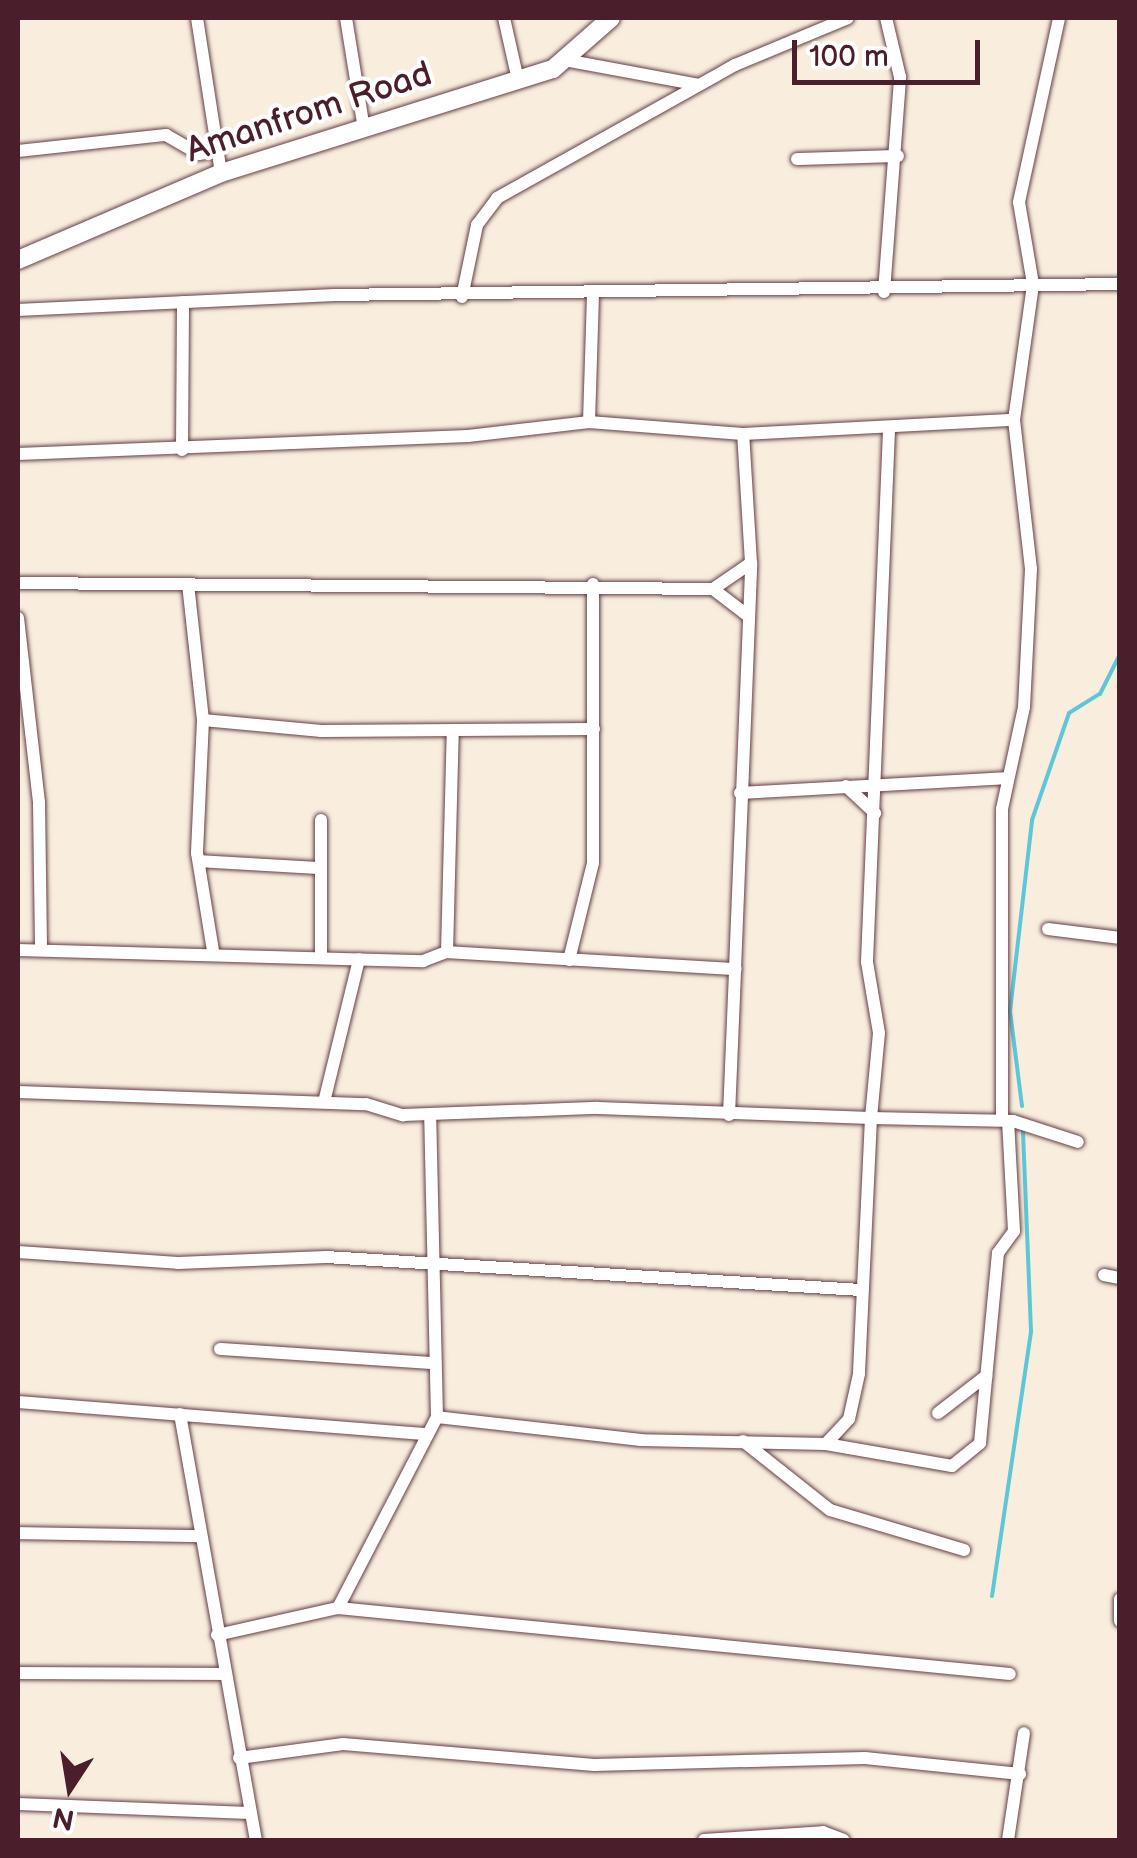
<!DOCTYPE html>
<html>
<head>
<meta charset="utf-8">
<style>
	body { margin:0 }
	#map { position:relative; width:1137px; height:1858px; overflow:hidden; background:#f9eede; font-family:"Balsamiq Sans",sans-serif }
	div>[style] { position:absolute }
	.stream>* { height:4px; margin:-2px; padding:0 2px; transform-origin:2px; border-radius:2px; background:#5dc7d7 }
	.roads { filter:drop-shadow(0 0 2px #643e46) drop-shadow(0 0 2px #643e46) }
	.street>* { height:12px; margin:-6px; padding:0 6px; transform-origin:6px; border-radius:6px; background:#fff }
	.secondary>* { height:18px; margin:-9px; padding:0 9px; transform-origin:9px; border-radius:9px; background:#fff }
	span { translate:-50% -50%; white-space:nowrap; text-align:center; line-height:1.15; -webkit-text-stroke:8px #fff; paint-order:stroke }
	.street-label { font-size:35px; color:#4a1f2b }
	.frame { position:absolute; inset:0; border:20px solid #4a1f2b; pointer-events:none }
	.north { position:absolute; left:20px; top:1738px; width:100px; height:100px; -webkit-text-stroke:8px #fff; paint-order:stroke; rotate:192deg; font-size:28px; font-weight:700; line-height:40px; text-align:center; color:#4a1f2b }
	.north::after { content:''; display:block; margin:auto; width:35px; height:45px; background:#4a1f2b; clip-path:polygon(50% 0,100% 100%,50% 72%,0 100%) }
	.scale { position:absolute; left:792px; top:40px; width:188px; height:45px; box-sizing:border-box; border:5px solid #4a1f2b; border-top:0; padding-left:12px; font-size:30px; line-height:35px; white-space:nowrap; color:#4a1f2b; -webkit-text-stroke:8px #fff; paint-order:stroke }
</style>
</head>
<body>
<div id="map">
	<div class="stream">
		<i style="left:1022px;top:1106px;width:96px;rotate:-97.2deg"></i>
		<i style="left:1010px;top:1011px;width:192px;rotate:-83.4deg"></i>
		<i style="left:1032px;top:820px;width:113px;rotate:-70.9deg"></i>
		<i style="left:1069px;top:713px;width:36px;rotate:-32deg"></i>
		<i style="left:1100px;top:694px;width:45px;rotate:-63.4deg"></i>
		<i style="left:992px;top:1596px;width:268px;rotate:-81.6deg"></i>
		<i style="left:1031px;top:1331px;width:201px;rotate:-92.3deg"></i>
	</div>
	<div class="roads">
		<div class="street">
			<i style="left:197px;top:18px;width:157px;rotate:81.2deg"></i>
			<i style="left:346px;top:18px;width:112px;rotate:80.8deg"></i>
			<i style="left:504px;top:18px;width:64px;rotate:77.3deg"></i>
			<i style="left:570px;top:61px;width:131px;rotate:10.5deg"></i>
			<i style="left:18px;top:151px;width:149px;rotate:-6.2deg"></i>
			<i style="left:166px;top:135px;width:38px;rotate:30deg"></i>
			<i style="left:199px;top:154px;width:18px;rotate:-9deg"></i>
			<i style="left:797px;top:159px;width:101px;rotate:-1.7deg"></i>
			<i style="left:884px;top:292px;width:216px;rotate:-85.7deg"></i>
			<i style="left:900px;top:77px;width:61px;rotate:-103.3deg"></i>
			<i style="left:462px;top:297px;width:74px;rotate:-78.2deg"></i>
			<i style="left:477px;top:225px;width:34px;rotate:-53deg"></i>
			<i style="left:497px;top:198px;width:273px;rotate:-29.2deg"></i>
			<i style="left:735px;top:65px;width:122px;rotate:-22.6deg"></i>
			<i style="left:18px;top:310px;width:316px;rotate:-2.7deg"></i>
			<i style="left:334px;top:295px;width:786px;rotate:-0.8deg"></i>
			<i style="left:589px;top:422px;width:125px;rotate:-88.2deg"></i>
			<i style="left:889px;top:430px;width:532px;rotate:92.37deg"></i>
			<i style="left:867px;top:962px;width:72px;rotate:80.4deg"></i>
			<i style="left:879px;top:1033px;width:85px;rotate:95.4deg"></i>
			<i style="left:871px;top:1118px;width:142px;rotate:1.2deg"></i>
			<i style="left:1013px;top:1121px;width:68px;rotate:17.9deg"></i>
			<i style="left:182px;top:450px;width:148px;rotate:-89.6deg"></i>
			<i style="left:18px;top:454px;width:450px;rotate:-2.3deg"></i>
			<i style="left:468px;top:436px;width:122px;rotate:-6.6deg"></i>
			<i style="left:589px;top:422px;width:154px;rotate:4.5deg"></i>
			<i style="left:743px;top:434px;width:271px;rotate:-3deg"></i>
			<i style="left:18px;top:583px;width:695px;rotate:0.49deg"></i>
			<i style="left:713px;top:589px;width:43px;rotate:37.4deg"></i>
			<i style="left:188px;top:584px;width:137px;rotate:83.7deg"></i>
			<i style="left:203px;top:720px;width:133px;rotate:92.6deg"></i>
			<i style="left:197px;top:853px;width:99px;rotate:80.7deg"></i>
			<i style="left:713px;top:589px;width:46px;rotate:-34.4deg"></i>
			<i style="left:18px;top:618px;width:185px;rotate:83.5deg"></i>
			<i style="left:39px;top:802px;width:146px;rotate:89.2deg"></i>
			<i style="left:203px;top:720px;width:119px;rotate:5.3deg"></i>
			<i style="left:321px;top:731px;width:273px;rotate:-0.4deg"></i>
			<i style="left:846px;top:786px;width:40px;rotate:43deg"></i>
			<i style="left:740px;top:793px;width:265px;rotate:-3.2deg"></i>
			<i style="left:199px;top:861px;width:117px;rotate:3.4deg"></i>
			<i style="left:1048px;top:929px;width:73px;rotate:7.1deg"></i>
			<i style="left:18px;top:950px;width:405px;rotate:1.6deg"></i>
			<i style="left:423px;top:961px;width:26px;rotate:-21deg"></i>
			<i style="left:447px;top:952px;width:222px;rotate:-88.5deg"></i>
			<i style="left:447px;top:952px;width:289px;rotate:3.4deg"></i>
			<i style="left:735px;top:969px;width:406px;rotate:-87.7deg"></i>
			<i style="left:751px;top:563px;width:129px;rotate:-93.5deg"></i>
			<i style="left:321px;top:955px;width:135px;rotate:-90deg"></i>
			<i style="left:569px;top:960px;width:100px;rotate:-76.1deg"></i>
			<i style="left:593px;top:863px;width:279px;rotate:-90deg"></i>
			<i style="left:18px;top:1092px;width:348px;rotate:2deg"></i>
			<i style="left:366px;top:1104px;width:39px;rotate:17deg"></i>
			<i style="left:403px;top:1115px;width:195px;rotate:-2.1deg"></i>
			<i style="left:598px;top:1108px;width:273px;rotate:2.1deg"></i>
			<i style="left:871px;top:1118px;width:256px;rotate:92.7deg"></i>
			<i style="left:859px;top:1374px;width:46px;rotate:102.5deg"></i>
			<i style="left:849px;top:1419px;width:34px;rotate:133deg"></i>
			<i style="left:826px;top:1444px;width:185px;rotate:-178.8deg"></i>
			<i style="left:641px;top:1440px;width:205px;rotate:-173.6deg"></i>
			<i style="left:324px;top:1102px;width:147px;rotate:-76.2deg"></i>
			<i style="left:729px;top:1115px;width:146px;rotate:-87.6deg"></i>
			<i style="left:1002px;top:1120px;width:311px;rotate:-90deg"></i>
			<i style="left:1002px;top:809px;width:104px;rotate:-77.8deg"></i>
			<i style="left:1024px;top:707px;width:138px;rotate:-87.1deg"></i>
			<i style="left:1031px;top:569px;width:150px;rotate:-96.5deg"></i>
			<i style="left:1014px;top:420px;width:137px;rotate:-82deg"></i>
			<i style="left:1033px;top:284px;width:83px;rotate:-99.7deg"></i>
			<i style="left:1019px;top:202px;width:188px;rotate:-77.7deg"></i>
			<i style="left:18px;top:1252px;width:160px;rotate:3.9deg"></i>
			<i style="left:178px;top:1263px;width:148px;rotate:-2.3deg"></i>
			<i style="left:326px;top:1257px;width:536px;rotate:3.53deg"></i>
			<i style="left:1104px;top:1275px;width:16px;rotate:11deg"></i>
			<i style="left:220px;top:1349px;width:213px;rotate:3.8deg"></i>
			<i style="left:18px;top:1402px;width:410px;rotate:4.5deg"></i>
			<i style="left:938px;top:1413px;width:61px;rotate:-37.6deg"></i>
			<i style="left:180px;top:1414px;width:433px;rotate:79.9deg"></i>
			<i style="left:743px;top:1441px;width:111px;rotate:38.4deg"></i>
			<i style="left:830px;top:1510px;width:140px;rotate:16.6deg"></i>
			<i style="left:826px;top:1444px;width:128px;rotate:9.9deg"></i>
			<i style="left:952px;top:1466px;width:36px;rotate:-39deg"></i>
			<i style="left:980px;top:1443px;width:191px;rotate:-84.6deg"></i>
			<i style="left:998px;top:1253px;width:27px;rotate:-54deg"></i>
			<i style="left:1014px;top:1231px;width:110px;rotate:-93.1deg"></i>
			<i style="left:18px;top:1533px;width:180px;rotate:1deg"></i>
			<i style="left:1120px;top:1599px;width:22px;rotate:90deg"></i>
			<i style="left:338px;top:1608px;width:675px;rotate:5.61deg"></i>
			<i style="left:217px;top:1635px;width:124px;rotate:-12.6deg"></i>
			<i style="left:338px;top:1608px;width:215px;rotate:-62.6deg"></i>
			<i style="left:437px;top:1417px;width:303px;rotate:-91.3deg"></i>
			<i style="left:18px;top:1673px;width:207px;rotate:0.3deg"></i>
			<i style="left:239px;top:1758px;width:105px;rotate:-7.7deg"></i>
			<i style="left:343px;top:1744px;width:252px;rotate:4.8deg"></i>
			<i style="left:594px;top:1765px;width:271px;rotate:-1.5deg"></i>
			<i style="left:865px;top:1758px;width:156px;rotate:5.9deg"></i>
			<i style="left:18px;top:1804px;width:232px;rotate:2.2deg"></i>
			<i style="left:704px;top:1840px;width:119px;rotate:-3.8deg"></i>
			<i style="left:823px;top:1832px;width:22px;rotate:21deg"></i>
			<i style="left:1008px;top:1840px;width:108px;rotate:-81.5deg"></i>
		</div>
		<div class="secondary">
			<i style="left:18px;top:260px;width:221px;rotate:-23.2deg"></i>
			<i style="left:221px;top:173px;width:348px;rotate:-17.4deg"></i>
			<i style="left:553px;top:69px;width:77px;rotate:-41.3deg"></i>
		</div>
	</div>
	<div class="street-label">
		<span style="left:309px;top:113px;rotate:-18deg">Amanfrom Road</span>
	</div>
	<div class="frame"></div>
	<div class="north">N</div>
	<div class="scale">100 m</div>
</div>
</body>
</html>
